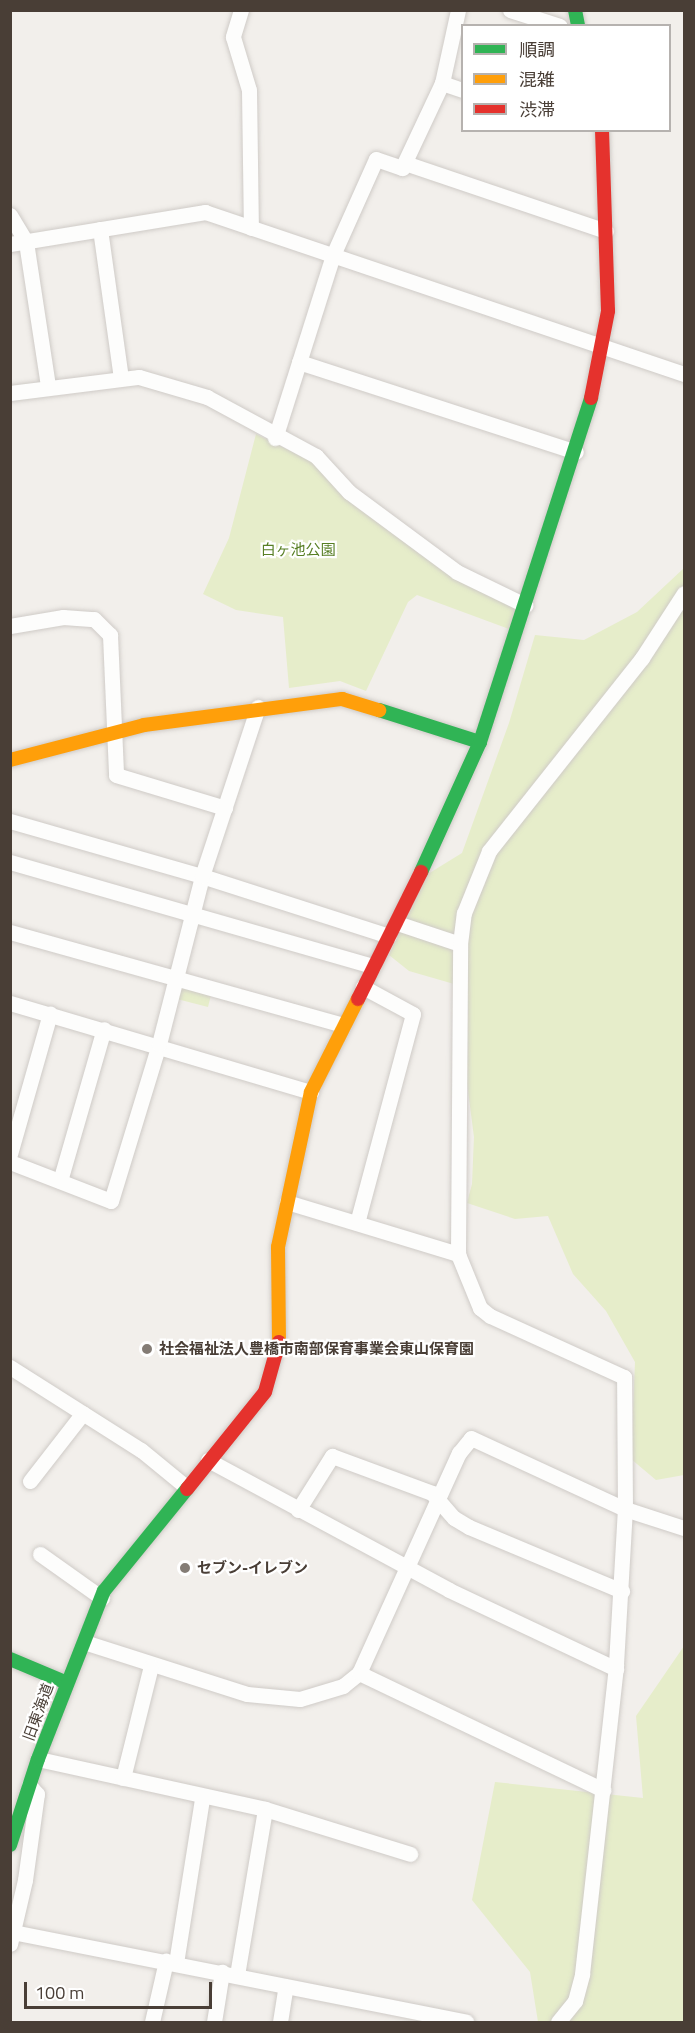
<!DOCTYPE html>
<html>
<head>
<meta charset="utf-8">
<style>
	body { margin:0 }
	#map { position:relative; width:695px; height:2033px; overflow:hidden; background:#f2efeb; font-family:"Titillium Web","Noto Sans JP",sans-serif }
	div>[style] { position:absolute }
	.green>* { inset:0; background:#e6edca }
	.roads { filter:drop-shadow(0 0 2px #cfcbc7) drop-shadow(0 0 2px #cfcbc7) }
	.street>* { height:15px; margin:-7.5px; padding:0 7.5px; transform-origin:7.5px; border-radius:7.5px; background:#fdfdfc }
	.fast>* { height:14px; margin:-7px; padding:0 7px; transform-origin:7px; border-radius:7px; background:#30b455 }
	.slow>* { height:14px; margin:-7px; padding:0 7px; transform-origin:7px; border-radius:7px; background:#ff9f0a }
	.jam>* { height:14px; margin:-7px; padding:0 7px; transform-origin:7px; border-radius:7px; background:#e5322d }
	.dots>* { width:16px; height:16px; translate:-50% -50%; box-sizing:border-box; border:3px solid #fff; border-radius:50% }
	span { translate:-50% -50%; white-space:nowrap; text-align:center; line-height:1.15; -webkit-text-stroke:4.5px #fff; paint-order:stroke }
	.park-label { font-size:15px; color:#587f25 }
	.poi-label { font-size:15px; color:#493e36; font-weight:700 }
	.left { translate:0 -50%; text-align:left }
	.street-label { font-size:15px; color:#493e36 }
	.frame { position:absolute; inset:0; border:12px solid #493e36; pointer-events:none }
	.legend { position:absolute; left:461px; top:24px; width:210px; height:108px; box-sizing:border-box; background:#fff; border:2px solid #b6b2af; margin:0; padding:8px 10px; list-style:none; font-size:18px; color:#493e36 }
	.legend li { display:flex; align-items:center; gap:12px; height:30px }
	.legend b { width:30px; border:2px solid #b6b2af }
	.scale { position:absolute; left:24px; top:1982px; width:188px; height:27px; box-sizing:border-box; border:3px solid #493e36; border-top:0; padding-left:8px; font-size:18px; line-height:21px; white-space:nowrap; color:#493e36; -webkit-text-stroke:4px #fff; paint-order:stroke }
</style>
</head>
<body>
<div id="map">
	<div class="green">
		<i style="clip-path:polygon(256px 434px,313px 462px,343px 497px,443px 571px,517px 610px,509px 629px,417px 595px,408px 602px,366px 691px,340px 681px,289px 688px,283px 617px,236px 610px,203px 594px,229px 538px)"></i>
		<i style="clip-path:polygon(684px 568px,684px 1475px,656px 1480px,631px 1459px,635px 1362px,606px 1311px,573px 1274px,548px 1216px,515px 1219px,467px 1203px,472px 1184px,474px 1137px,454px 984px,409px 971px,389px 955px,423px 877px,462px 853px,509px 723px,535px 635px,584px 640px,637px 612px)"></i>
		<i style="clip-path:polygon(177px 981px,212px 991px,208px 1007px,173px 998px)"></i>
		<i style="clip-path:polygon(684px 1646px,684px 2022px,538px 2022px,530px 1972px,472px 1900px,495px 1782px,643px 1798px,636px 1716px)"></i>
	</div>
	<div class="roads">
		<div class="street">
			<i style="left:241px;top:10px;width:28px;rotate:107deg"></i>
			<i style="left:233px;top:37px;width:55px;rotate:73.2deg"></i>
			<i style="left:249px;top:90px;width:138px;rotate:89.2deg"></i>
			<i style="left:510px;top:10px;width:52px;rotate:17.7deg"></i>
			<i style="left:442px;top:83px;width:21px;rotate:19deg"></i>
			<i style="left:405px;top:163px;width:212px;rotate:18.7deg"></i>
			<i style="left:10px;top:215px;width:31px;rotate:59deg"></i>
			<i style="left:26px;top:242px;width:146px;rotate:81.3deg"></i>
			<i style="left:100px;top:229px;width:150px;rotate:82deg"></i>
			<i style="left:10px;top:244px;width:198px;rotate:-9.3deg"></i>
			<i style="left:205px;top:212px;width:506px;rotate:18.69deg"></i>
			<i style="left:299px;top:362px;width:291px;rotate:18deg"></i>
			<i style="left:10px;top:393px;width:130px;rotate:-7.1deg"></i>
			<i style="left:139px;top:377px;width:71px;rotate:16.4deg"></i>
			<i style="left:207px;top:397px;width:124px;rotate:28.4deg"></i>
			<i style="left:316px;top:456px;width:49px;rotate:47.5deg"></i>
			<i style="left:349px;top:492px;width:134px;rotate:36.5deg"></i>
			<i style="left:457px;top:572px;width:76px;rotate:25.9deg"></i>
			<i style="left:275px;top:438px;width:192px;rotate:-72.4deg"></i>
			<i style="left:333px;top:255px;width:105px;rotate:-65.9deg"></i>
			<i style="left:376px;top:159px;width:28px;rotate:19deg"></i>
			<i style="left:402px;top:168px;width:94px;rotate:-64.8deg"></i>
			<i style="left:442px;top:83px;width:75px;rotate:-77.6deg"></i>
			<i style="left:10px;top:626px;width:54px;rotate:-9.6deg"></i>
			<i style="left:63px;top:617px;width:31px;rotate:4deg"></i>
			<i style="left:94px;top:619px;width:23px;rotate:45deg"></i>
			<i style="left:110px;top:635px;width:140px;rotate:87.5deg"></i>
			<i style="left:116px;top:775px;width:114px;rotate:16.8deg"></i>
			<i style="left:10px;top:821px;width:200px;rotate:16deg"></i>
			<i style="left:202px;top:876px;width:196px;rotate:17.8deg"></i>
			<i style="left:10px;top:862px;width:378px;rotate:16deg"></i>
			<i style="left:397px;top:923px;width:66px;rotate:18.4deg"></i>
			<i style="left:10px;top:932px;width:346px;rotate:15.6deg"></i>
			<i style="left:10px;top:1003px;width:314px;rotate:16.5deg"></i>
			<i style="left:10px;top:1154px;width:146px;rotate:-74.1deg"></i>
			<i style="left:10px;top:1162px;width:108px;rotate:21.1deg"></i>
			<i style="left:111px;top:1201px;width:164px;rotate:-73deg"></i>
			<i style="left:159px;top:1044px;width:173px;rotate:-75.6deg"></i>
			<i style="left:202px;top:876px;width:178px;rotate:-71.7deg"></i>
			<i style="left:60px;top:1181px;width:158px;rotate:-73.9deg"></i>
			<i style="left:287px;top:1202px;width:179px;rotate:16.9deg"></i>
			<i style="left:357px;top:1223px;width:216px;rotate:-75deg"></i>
			<i style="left:413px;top:1014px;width:57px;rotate:-151.6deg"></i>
			<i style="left:10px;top:1367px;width:155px;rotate:32.4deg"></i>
			<i style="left:141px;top:1450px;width:58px;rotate:39.4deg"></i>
			<i style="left:208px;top:1460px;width:274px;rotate:28.3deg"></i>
			<i style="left:449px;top:1590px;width:185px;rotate:25.3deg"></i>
			<i style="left:30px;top:1481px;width:86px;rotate:-52.1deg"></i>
			<i style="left:298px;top:1510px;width:64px;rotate:-57.8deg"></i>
			<i style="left:332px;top:1456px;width:107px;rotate:20.3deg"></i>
			<i style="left:432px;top:1493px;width:33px;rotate:49deg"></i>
			<i style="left:454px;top:1518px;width:17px;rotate:31deg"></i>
			<i style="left:469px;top:1527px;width:166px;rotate:22.7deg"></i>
			<i style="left:40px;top:1554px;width:76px;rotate:35.4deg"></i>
			<i style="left:84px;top:1642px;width:171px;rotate:17.7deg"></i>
			<i style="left:247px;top:1694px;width:53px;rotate:5.4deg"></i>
			<i style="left:300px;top:1699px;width:45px;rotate:-16.8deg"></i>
			<i style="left:343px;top:1686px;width:21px;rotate:-39deg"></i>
			<i style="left:359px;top:1673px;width:242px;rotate:-65.6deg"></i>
			<i style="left:459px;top:1453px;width:19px;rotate:-51deg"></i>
			<i style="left:471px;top:1438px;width:170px;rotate:24.8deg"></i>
			<i style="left:625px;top:1509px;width:62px;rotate:17.9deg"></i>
			<i style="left:359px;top:1673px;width:271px;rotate:25.6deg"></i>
			<i style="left:38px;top:1759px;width:232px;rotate:12.4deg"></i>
			<i style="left:265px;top:1809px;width:152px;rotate:17.2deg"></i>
			<i style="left:123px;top:1778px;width:115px;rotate:-76deg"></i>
			<i style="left:13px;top:1932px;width:462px;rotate:11.2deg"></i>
			<i style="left:10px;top:1944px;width:66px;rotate:-76.8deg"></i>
			<i style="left:25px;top:1880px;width:87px;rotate:-82.1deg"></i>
			<i style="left:37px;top:1794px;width:12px;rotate:-132deg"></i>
			<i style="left:176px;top:1963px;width:167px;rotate:-81deg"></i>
			<i style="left:237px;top:1975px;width:168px;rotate:-80.4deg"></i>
			<i style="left:152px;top:2022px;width:63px;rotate:-77.1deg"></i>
			<i style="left:214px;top:2022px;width:51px;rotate:-80.9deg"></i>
			<i style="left:280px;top:2022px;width:36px;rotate:-81deg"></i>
			<i style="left:558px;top:2022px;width:27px;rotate:-51deg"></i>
			<i style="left:575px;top:2001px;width:28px;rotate:-75deg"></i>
			<i style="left:582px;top:1974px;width:312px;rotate:-83.7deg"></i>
			<i style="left:616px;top:1664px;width:155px;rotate:-86.7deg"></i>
			<i style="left:625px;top:1509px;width:132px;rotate:-90.4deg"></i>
			<i style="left:624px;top:1377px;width:147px;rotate:-155.5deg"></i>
			<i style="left:490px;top:1316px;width:13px;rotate:-141deg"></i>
			<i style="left:480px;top:1308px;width:58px;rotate:-112.2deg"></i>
			<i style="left:458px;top:1254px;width:310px;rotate:-89.6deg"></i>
			<i style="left:460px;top:944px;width:31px;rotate:-83deg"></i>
			<i style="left:464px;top:913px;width:67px;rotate:-68deg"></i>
			<i style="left:489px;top:851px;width:246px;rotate:-51.6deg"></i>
			<i style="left:642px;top:658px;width:77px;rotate:-57.1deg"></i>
		</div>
		<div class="fast">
			<i style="left:575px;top:10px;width:16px;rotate:79deg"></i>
			<i style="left:379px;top:710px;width:106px;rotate:17.6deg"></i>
			<i style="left:421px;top:872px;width:143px;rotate:-65.6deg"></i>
			<i style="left:480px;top:742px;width:361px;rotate:-72.1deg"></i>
			<i style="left:10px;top:1659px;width:62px;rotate:22.8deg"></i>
			<i style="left:10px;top:1845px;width:90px;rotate:-72deg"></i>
			<i style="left:38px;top:1759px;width:180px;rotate:-68.6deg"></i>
			<i style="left:104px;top:1591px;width:132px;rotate:-50.9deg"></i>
		</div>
		<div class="slow">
			<i style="left:10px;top:760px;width:138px;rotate:-14.6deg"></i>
			<i style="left:144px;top:725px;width:200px;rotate:-7.5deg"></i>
			<i style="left:342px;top:699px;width:39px;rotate:17deg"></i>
			<i style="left:279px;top:1342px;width:95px;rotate:-90.6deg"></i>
			<i style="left:278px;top:1247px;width:158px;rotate:-78deg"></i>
			<i style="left:311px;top:1092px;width:104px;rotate:-63.2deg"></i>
		</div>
		<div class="jam">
			<i style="left:591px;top:398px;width:89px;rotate:-78.9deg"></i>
			<i style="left:608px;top:311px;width:181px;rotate:-91.9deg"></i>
			<i style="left:358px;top:999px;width:142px;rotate:-63.6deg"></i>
			<i style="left:187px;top:1489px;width:124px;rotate:-51.2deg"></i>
			<i style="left:265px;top:1392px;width:52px;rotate:-74.4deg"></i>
		</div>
	</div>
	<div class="dots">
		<i style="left:147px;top:1349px;background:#847c75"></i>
		<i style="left:185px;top:1568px;background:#847c75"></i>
	</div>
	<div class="park-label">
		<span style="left:298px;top:550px">白ヶ池公園</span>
	</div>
	<div class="poi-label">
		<span class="left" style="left:159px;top:1349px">社会福祉法人豊橋市南部保育事業会東山保育園</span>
		<span class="left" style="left:197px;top:1568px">セブン-イレブン</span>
	</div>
	<div class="street-label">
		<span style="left:38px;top:1712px;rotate:-70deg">旧東海道</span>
	</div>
	<div class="frame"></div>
	<ul class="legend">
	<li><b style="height:8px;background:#30b455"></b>順調</li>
	<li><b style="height:8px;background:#ff9f0a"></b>混雑</li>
	<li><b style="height:8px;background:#e5322d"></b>渋滞</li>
	</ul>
	<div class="scale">100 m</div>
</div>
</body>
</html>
